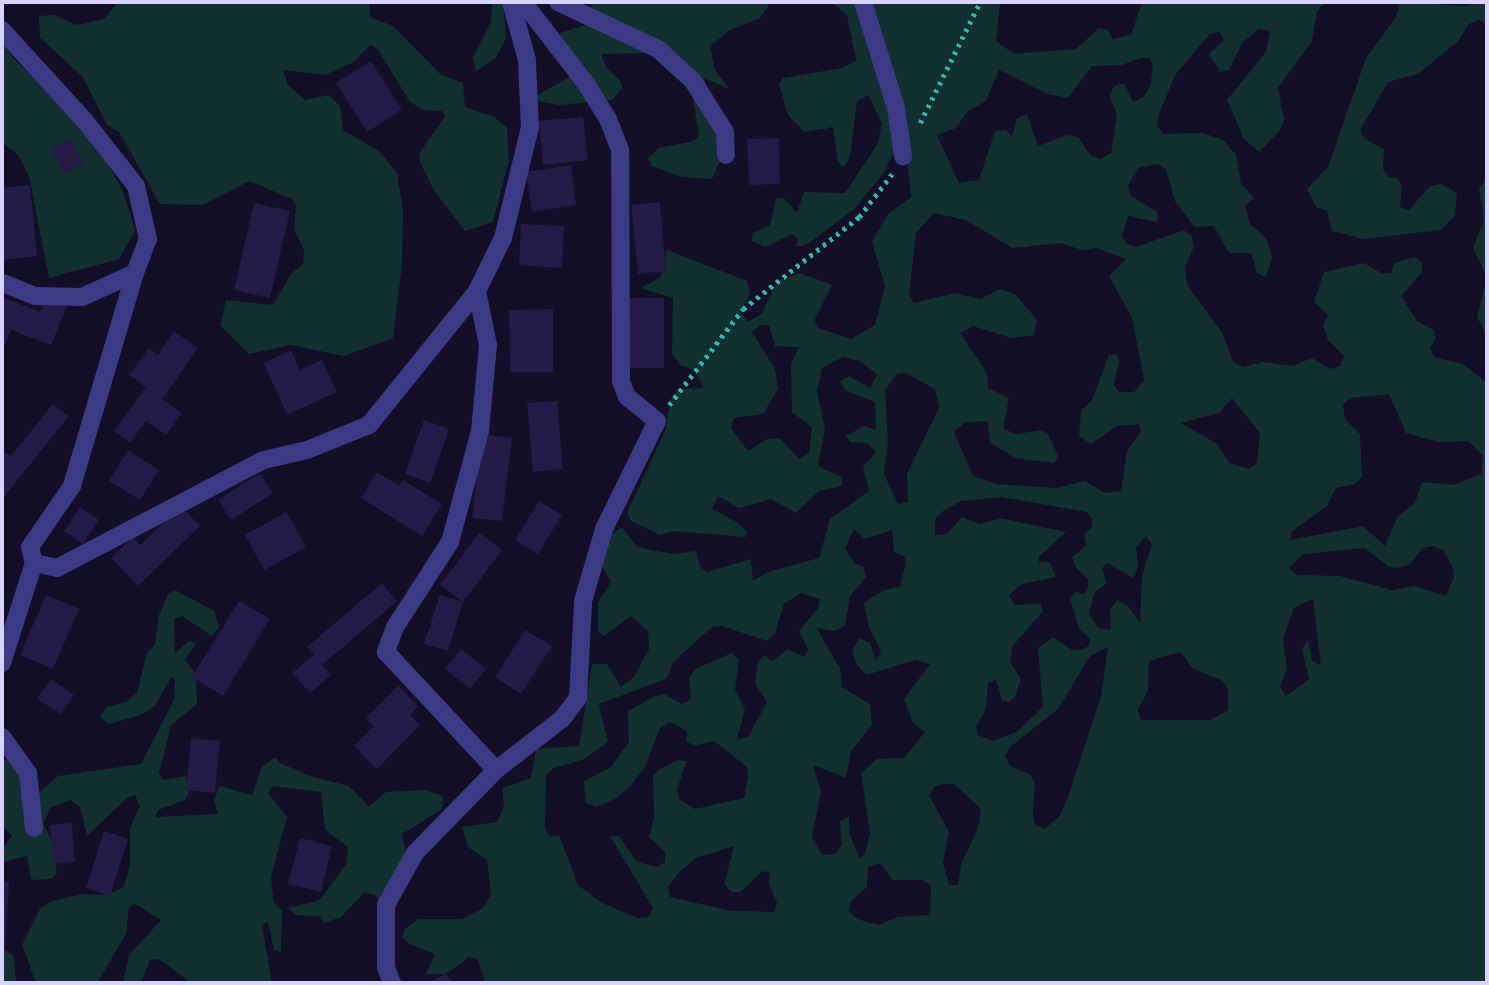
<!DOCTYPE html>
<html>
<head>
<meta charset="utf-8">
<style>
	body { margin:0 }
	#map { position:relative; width:1489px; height:985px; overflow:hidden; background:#130f26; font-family:Lato,sans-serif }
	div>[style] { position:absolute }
	.green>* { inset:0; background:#12302f }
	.building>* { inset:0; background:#241b47 }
	.path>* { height:4.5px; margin-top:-2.25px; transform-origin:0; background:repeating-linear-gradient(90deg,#2fb8b0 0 3.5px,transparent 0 8.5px) }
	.street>* { height:18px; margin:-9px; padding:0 9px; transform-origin:9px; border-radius:9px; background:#3d3a85 }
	span { translate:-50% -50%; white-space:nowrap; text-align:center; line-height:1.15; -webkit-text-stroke:7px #130f26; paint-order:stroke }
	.frame { position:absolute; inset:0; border:4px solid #d9d4ff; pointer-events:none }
</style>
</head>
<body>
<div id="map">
	<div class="green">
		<i style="clip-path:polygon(118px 2px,369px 2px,370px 17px,393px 26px,440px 74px,463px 83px,465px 107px,494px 117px,507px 128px,509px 160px,493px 222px,465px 231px,433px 189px,419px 160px,420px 152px,445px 117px,442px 111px,424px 110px,410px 102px,377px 48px,370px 45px,354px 62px,325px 75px,283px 70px,288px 85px,305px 100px,329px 95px,340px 106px,343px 130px,379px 151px,397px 173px,403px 210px,402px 265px,393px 338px,344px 356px,291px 345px,249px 354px,220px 325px,226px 300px,273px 305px,291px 274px,303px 264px,304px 250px,294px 229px,296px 206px,292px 199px,249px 181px,203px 205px,160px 204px,119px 132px,107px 125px,82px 76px,40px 38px,39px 16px,54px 15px,76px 25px,104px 19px)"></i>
		<i style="clip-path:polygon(492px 2px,503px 2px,506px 38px,496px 58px,476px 71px,473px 57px,491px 22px)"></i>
		<i style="clip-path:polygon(589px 2px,771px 2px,760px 18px,730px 30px,710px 46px,715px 70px,729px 89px,704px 78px,722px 157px,712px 179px,681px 177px,652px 166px,648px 158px,659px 148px,694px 141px,699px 135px,691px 88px,652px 53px,601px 54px,607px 69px,620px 80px,622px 88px,612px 100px,559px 105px,541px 102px,536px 96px,571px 76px,578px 62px,557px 39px,561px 32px,602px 21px)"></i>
		<i style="clip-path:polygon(evenodd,831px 2px,1000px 2px,996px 41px,1014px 54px,1076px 49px,1099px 28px,1108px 30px,1112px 39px,1131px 35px,1142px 2px,1325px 2px,1317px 11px,1312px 41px,1278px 88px,1284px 120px,1280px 130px,1259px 152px,1244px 139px,1227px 100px,1266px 52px,1270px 31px,1259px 29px,1243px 42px,1229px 70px,1220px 72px,1209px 54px,1224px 40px,1219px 31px,1209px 35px,1175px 75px,1159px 114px,1157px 125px,1163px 134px,1203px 133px,1223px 140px,1236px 155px,1241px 184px,1254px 198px,1245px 205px,1250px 224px,1266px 238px,1272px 258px,1266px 277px,1257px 273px,1251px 253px,1229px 253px,1214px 226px,1194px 227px,1175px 201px,1166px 170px,1158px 164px,1138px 168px,1128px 186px,1131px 196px,1157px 212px,1157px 222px,1128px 216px,1122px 236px,1127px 244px,1136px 247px,1184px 230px,1192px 237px,1194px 247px,1185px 266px,1187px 285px,1223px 334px,1233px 362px,1243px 367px,1263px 362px,1292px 366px,1312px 358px,1330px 369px,1340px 366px,1344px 356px,1328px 340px,1323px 325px,1328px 315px,1314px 302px,1324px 272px,1364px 263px,1381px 273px,1391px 273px,1394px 263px,1414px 257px,1422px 262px,1422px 272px,1401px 296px,1417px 321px,1434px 330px,1436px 339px,1430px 348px,1434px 357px,1463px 364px,1487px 383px,1487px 983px,486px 983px,477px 959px,469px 957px,446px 974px,426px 974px,435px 954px,409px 944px,402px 937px,405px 929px,418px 919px,462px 919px,483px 908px,491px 894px,487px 860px,468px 847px,462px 827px,497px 822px,504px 807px,502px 788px,531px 778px,536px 749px,579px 746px,592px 664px,607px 664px,621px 687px,634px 677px,649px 649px,648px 631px,631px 616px,604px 636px,598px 632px,598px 602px,611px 582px,600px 563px,609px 536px,622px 527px,637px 547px,674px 554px,696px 551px,700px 567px,707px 572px,751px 559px,753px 581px,768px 572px,819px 558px,830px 519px,869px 491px,863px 467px,876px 452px,867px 443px,850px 442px,846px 436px,864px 426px,876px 430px,875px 402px,846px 391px,840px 381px,849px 376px,870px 388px,877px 374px,860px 361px,843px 357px,822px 368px,817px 391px,825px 429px,818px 466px,842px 477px,842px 486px,819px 491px,796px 513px,771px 499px,739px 508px,718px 496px,712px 509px,735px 521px,747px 531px,746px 537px,673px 531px,660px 535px,631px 521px,627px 513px,665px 431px,671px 399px,678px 389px,704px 388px,694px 370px,680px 365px,672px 354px,673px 298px,641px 288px,661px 277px,667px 250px,747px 281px,750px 293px,741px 312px,748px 322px,762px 313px,777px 281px,800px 273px,832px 285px,814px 321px,818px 328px,851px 339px,875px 325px,885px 286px,872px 242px,888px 214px,911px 197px,906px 147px,895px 150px,883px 174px,854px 209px,808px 244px,796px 247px,798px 239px,792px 234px,765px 247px,751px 241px,753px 233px,770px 225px,776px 198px,784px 198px,797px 213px,804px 192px,845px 193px,877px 145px,882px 124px,868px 95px,857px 101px,850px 157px,844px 167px,838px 162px,833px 127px,804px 132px,788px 115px,779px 84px,783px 78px,842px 68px,856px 60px,847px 15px,831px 2px,1140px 58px,1150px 58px,1153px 66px,1150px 87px,1143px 97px,1133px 102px,1124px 83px,1114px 86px,1109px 96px,1117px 115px,1111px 153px,1101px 159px,1091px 156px,1078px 137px,1067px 135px,1038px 146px,1027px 114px,1017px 118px,1012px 137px,1006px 130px,995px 131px,979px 180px,959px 183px,937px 135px,956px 128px,967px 112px,986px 101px,999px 70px,1047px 94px,1068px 98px,1092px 66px,1122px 65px,1140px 58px,831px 2px,934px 213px,966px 220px,1012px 248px,1060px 243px,1082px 250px,1096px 248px,1126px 259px,1109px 276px,1132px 318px,1144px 380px,1134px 392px,1119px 392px,1114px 385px,1119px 362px,1117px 354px,1109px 355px,1092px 400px,1081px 411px,1079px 436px,1091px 444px,1117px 426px,1139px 424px,1141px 431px,1127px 451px,1121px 491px,1105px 493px,1085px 481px,1055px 488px,996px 484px,973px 476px,954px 432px,965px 422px,988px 421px,990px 443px,1016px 458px,1054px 463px,1058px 456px,1048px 434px,1041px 430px,1017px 434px,1003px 429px,1009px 398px,988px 388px,987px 373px,960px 333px,973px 326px,1011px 338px,1034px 335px,1037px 320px,1016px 295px,1001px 289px,980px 299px,955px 293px,914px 303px,909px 296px,916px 233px,934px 213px,831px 2px,761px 325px,769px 325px,775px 346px,799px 347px,791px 364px,792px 412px,812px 427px,809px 453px,799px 459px,780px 438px,767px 439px,748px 451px,731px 428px,734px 418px,763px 414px,778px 389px,775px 369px,752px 332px,761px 325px,831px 2px,906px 373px,935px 389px,939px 408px,907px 474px,908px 502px,898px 504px,884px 474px,888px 442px,885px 390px,897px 374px,906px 373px,831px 2px,1389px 394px,1406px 433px,1438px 442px,1469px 441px,1483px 456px,1481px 474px,1453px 485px,1422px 482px,1415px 503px,1397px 517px,1385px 546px,1363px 526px,1290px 540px,1292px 531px,1327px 506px,1336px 488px,1355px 484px,1362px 477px,1360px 434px,1345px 419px,1343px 405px,1350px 398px,1389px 394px,831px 2px,1232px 398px,1260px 433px,1257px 463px,1249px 469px,1229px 463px,1217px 444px,1181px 423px,1219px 413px,1232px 398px,831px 2px,1001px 497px,1087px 512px,1092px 519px,1092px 527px,1084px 534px,1086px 546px,1072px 557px,1076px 568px,1088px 579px,1088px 587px,1084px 594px,1076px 592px,1070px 598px,1079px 629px,1090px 639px,1089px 646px,1081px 650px,1072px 650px,1053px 637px,1038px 648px,1043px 707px,1017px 732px,992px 741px,978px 735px,976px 727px,986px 709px,988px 683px,996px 680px,1002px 700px,1009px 702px,1015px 697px,1021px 679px,1010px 662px,1012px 647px,1043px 611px,1041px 604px,1015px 605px,1009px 595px,1022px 584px,1056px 577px,1050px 562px,1039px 562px,1039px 557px,1066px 532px,1000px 518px,980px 524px,962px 517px,947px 534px,935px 535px,935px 519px,943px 511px,961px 501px,1001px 497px,831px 2px,854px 529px,865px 539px,892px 530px,894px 552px,904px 556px,906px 563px,900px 587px,884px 590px,864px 603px,869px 627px,881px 651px,876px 661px,870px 643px,860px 638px,852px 650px,856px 663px,866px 675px,916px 660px,930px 664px,904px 699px,913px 723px,925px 732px,904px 758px,877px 759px,861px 773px,870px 833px,865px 854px,860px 858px,850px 836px,849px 816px,840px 821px,842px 845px,835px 854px,822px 855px,812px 837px,821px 792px,813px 765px,846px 778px,851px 751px,872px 725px,870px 704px,842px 687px,840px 668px,816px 628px,835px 631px,845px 626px,850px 597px,866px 577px,863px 566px,855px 564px,845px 548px,854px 529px,831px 2px,1146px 536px,1152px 544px,1142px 576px,1140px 623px,1128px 606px,1117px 600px,1110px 610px,1111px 630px,1098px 628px,1089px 614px,1094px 593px,1107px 583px,1102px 568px,1108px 563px,1133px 578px,1138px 567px,1136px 547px,1146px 536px,831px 2px,1433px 546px,1443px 550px,1453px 567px,1454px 577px,1446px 596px,1415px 586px,1392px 590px,1340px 576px,1297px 575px,1289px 568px,1303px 554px,1365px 548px,1389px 567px,1399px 568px,1410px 564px,1423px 548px,1433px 546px,831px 2px,801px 593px,820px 599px,818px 608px,799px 631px,808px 649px,804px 657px,788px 649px,772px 661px,764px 655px,758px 662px,755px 683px,767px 702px,748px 737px,737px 739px,745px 709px,735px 690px,739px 660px,732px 653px,695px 669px,689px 678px,691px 699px,682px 704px,664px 694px,655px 696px,628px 711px,629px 742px,611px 767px,584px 781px,586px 803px,596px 807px,617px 798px,632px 784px,645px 767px,660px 728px,670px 722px,687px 731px,686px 741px,694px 746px,714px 741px,722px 747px,747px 767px,748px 777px,744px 798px,695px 809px,679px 799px,677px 789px,687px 761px,678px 760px,660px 769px,653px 776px,654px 818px,649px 837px,665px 852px,665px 862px,657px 867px,637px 862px,619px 836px,610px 836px,653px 908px,649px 917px,638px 918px,602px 903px,578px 885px,559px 835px,550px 837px,545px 829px,546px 776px,553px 768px,583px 760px,608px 742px,599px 704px,666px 679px,674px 661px,712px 627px,722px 626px,767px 641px,775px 633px,784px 604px,801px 593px,831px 2px,1313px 599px,1321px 666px,1312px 660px,1308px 640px,1302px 649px,1309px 679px,1286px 696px,1280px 687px,1287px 669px,1283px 638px,1294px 608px,1313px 599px,831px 2px,1108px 647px,1101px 696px,1068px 797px,1059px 817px,1044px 829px,1035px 824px,1033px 814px,1035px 783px,1030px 774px,1010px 766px,1005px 756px,1010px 747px,1058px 709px,1090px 656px,1108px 647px,831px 2px,1181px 652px,1193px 669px,1223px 681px,1228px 690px,1228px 710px,1210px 720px,1140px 720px,1138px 709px,1148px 691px,1149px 661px,1181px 652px,831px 2px,944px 784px,954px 784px,981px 809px,978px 828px,961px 864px,958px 885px,949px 885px,943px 863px,949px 832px,929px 795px,935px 786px,944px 784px,831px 2px,734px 846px,724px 884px,731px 892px,741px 892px,762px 871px,770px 873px,769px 884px,777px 902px,774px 912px,732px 911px,670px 897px,668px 887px,680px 871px,696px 858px,734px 846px,831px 2px,881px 863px,892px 880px,922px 880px,931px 885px,930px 915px,898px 917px,878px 925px,857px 919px,849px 911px,851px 901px,867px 887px,868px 867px,881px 863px)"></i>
		<i style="clip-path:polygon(1400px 2px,1465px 6px,1487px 2px,1487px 23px,1478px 20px,1469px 24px,1458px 41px,1418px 74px,1388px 82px,1360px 130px,1365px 139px,1384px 149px,1383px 169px,1389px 177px,1398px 178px,1402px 187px,1400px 207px,1409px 210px,1430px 186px,1441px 184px,1457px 193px,1455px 215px,1441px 230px,1363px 239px,1332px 231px,1327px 211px,1316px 207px,1307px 189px,1328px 167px,1366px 58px,1396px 17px)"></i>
		<i style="clip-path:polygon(2px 40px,11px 56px,89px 132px,122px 189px,135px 230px,119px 259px,49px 278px,29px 176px,18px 155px,2px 142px)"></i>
		<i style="clip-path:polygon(1487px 177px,1487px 336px,1477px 317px,1487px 277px,1473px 248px,1484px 220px,1479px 189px)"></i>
		<i style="clip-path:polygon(175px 590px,214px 611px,219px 627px,212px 636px,182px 616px,174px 619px,175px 654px,189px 641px,197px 643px,185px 659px,196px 675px,197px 704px,171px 725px,159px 773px,162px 780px,186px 776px,189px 793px,185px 800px,158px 810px,155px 817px,218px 814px,214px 801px,219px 786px,252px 795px,262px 767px,275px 757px,280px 763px,313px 777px,349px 786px,369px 807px,386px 792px,426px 790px,443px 796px,442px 809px,402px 834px,408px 864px,379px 902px,376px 895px,364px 893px,341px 917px,324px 923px,320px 916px,296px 915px,289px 908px,320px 900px,346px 864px,348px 847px,325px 830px,321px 792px,273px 786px,268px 793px,287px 817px,271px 877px,274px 902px,282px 911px,281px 952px,274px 950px,268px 922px,262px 925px,272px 983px,191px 983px,159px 959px,150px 960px,141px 983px,123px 983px,129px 955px,161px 920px,134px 903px,129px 908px,126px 934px,97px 983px,36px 983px,22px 945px,40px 909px,49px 902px,81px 894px,107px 895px,124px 887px,130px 864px,130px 828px,140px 806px,135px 795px,128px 797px,87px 836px,80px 807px,70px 800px,51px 807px,43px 823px,52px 841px,57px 873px,52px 879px,31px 880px,27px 856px,2px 862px,2px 849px,12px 836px,2px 825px,2px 759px,15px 762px,40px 792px,58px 776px,141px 764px,174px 700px,175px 679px,171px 677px,155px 706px,141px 715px,109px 724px,100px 717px,106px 707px,126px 702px,137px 693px,146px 655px,155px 644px,159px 615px,168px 594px)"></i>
		<i style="clip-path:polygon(2px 948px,14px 956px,16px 983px,2px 983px)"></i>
	</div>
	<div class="building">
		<i style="clip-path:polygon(371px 61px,402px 110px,367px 132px,336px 83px)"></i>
		<i style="clip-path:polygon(583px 117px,588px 160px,543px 165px,539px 121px)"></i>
		<i style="clip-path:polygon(69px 138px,84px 162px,65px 174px,51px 149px)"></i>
		<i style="clip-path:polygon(779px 138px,780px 184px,749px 185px,747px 139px)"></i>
		<i style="clip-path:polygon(571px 165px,576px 205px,532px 212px,526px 172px)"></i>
		<i style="clip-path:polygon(30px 185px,37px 256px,2px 260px,2px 188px)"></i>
		<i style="clip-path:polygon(660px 202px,666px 271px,638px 274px,631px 205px)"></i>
		<i style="clip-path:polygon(254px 203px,290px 211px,270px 298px,234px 290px)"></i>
		<i style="clip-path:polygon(521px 224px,564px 226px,562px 268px,519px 265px)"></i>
		<i style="clip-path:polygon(2px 297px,40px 312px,46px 297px,67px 306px,51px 345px,11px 330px,2px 352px)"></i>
		<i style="clip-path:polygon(630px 298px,664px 298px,664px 368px,630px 368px)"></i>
		<i style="clip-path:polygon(553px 309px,553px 372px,510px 372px,509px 310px)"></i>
		<i style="clip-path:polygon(174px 331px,198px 348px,162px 399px,182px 413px,166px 435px,146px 421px,130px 443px,114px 431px,146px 387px,129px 375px,149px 348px,158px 355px)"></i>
		<i style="clip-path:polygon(291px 350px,300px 370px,322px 360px,337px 392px,287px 415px,264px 363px)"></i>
		<i style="clip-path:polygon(557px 401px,563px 469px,533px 472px,527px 403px)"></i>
		<i style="clip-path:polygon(53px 404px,69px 416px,2px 499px,2px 456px,5px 452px,11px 456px)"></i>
		<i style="clip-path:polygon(424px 420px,449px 429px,430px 483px,405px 474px)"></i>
		<i style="clip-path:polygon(482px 434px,512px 438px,502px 521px,472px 518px)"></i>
		<i style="clip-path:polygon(128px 450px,159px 470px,140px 500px,109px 481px)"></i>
		<i style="clip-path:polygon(377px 472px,399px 486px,403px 480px,442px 504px,422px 536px,361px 498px)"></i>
		<i style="clip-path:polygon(260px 473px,273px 493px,231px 520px,218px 500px)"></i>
		<i style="clip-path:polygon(539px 501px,562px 515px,538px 554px,515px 540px)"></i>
		<i style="clip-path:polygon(181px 506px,200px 526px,138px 586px,111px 558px,133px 537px,140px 545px)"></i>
		<i style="clip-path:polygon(80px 507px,99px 520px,83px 544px,64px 531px)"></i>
		<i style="clip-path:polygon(286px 512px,306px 547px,264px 570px,245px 535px)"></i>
		<i style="clip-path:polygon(479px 533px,502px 550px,463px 602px,440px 585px)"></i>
		<i style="clip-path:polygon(382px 583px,397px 601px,322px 665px,331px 675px,310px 693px,292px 673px,314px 655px,307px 647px)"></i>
		<i style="clip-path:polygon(46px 595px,79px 609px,53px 669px,20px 655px)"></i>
		<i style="clip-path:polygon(440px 595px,463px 602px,448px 651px,424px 644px)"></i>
		<i style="clip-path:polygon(239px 601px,270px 619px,223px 696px,192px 677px)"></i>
		<i style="clip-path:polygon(525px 630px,552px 646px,521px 694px,495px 677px)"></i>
		<i style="clip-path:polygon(461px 649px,486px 669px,470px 689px,445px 669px)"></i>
		<i style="clip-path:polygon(51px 679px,74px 695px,61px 714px,37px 699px)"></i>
		<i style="clip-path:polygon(398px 686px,418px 706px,410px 715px,420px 725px,377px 769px,354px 746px,374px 726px,366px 718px)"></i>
		<i style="clip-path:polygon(191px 738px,220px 741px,215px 793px,186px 790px)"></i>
		<i style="clip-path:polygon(72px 823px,75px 862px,54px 864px,50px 825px)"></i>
		<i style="clip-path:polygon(104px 831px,128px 839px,110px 896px,86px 888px)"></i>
		<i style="clip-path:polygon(300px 838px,332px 846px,321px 892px,288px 884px)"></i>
		<i style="clip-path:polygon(2px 882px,9px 882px,5px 945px,2px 945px)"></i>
		<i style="clip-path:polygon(446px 974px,452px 983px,428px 983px)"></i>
	</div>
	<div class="path">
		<i style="left:920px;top:123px;width:135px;rotate:-63.6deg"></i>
		<i style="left:669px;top:405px;width:121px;rotate:-52.4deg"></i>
		<i style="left:743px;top:309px;width:148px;rotate:-38.4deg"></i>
		<i style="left:859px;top:217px;width:54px;rotate:-52.5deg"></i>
	</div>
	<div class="street">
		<i style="left:558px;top:2px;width:110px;rotate:25.2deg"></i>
		<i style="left:658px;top:49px;width:47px;rotate:42.4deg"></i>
		<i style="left:693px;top:81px;width:60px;rotate:57.9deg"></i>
		<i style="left:725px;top:132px;width:23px;rotate:88deg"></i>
		<i style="left:863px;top:2px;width:111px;rotate:72.7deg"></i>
		<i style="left:896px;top:108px;width:49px;rotate:81.7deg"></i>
		<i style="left:2px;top:30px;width:123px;rotate:47.6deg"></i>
		<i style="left:85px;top:121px;width:83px;rotate:51.9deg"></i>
		<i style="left:136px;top:186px;width:54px;rotate:77.2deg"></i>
		<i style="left:148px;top:239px;width:36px;rotate:111deg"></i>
		<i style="left:135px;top:273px;width:58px;rotate:155.6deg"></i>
		<i style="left:82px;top:297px;width:47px;rotate:-178.8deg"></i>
		<i style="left:35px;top:296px;width:35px;rotate:-158deg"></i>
		<i style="left:135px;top:273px;width:222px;rotate:106.5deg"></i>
		<i style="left:72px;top:486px;width:74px;rotate:124.5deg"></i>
		<i style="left:30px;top:547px;width:16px;rotate:76deg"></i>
		<i style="left:34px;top:563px;width:24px;rotate:12deg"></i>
		<i style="left:57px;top:568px;width:233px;rotate:-27.6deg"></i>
		<i style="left:264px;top:460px;width:44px;rotate:-13.1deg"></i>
		<i style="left:307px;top:450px;width:67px;rotate:-22deg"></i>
		<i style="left:369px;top:425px;width:172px;rotate:-51.1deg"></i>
		<i style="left:477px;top:291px;width:59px;rotate:-63.9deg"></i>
		<i style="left:503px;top:238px;width:114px;rotate:-76.3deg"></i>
		<i style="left:530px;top:127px;width:67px;rotate:-92.6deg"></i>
		<i style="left:527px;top:60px;width:60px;rotate:-105.4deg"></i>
		<i style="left:477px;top:291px;width:55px;rotate:78.5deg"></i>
		<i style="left:488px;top:345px;width:86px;rotate:95.3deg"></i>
		<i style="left:480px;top:431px;width:115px;rotate:105.1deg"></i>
		<i style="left:450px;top:542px;width:101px;rotate:122.9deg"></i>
		<i style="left:395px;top:627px;width:27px;rotate:110deg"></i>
		<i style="left:386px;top:652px;width:161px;rotate:47deg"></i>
		<i style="left:2px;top:663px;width:105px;rotate:-72.3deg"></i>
		<i style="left:2px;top:737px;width:44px;rotate:54.2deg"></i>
		<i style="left:28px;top:773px;width:55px;rotate:83.8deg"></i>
		<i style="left:392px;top:983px;width:17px;rotate:-111deg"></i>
		<i style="left:386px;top:967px;width:62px;rotate:-90deg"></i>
		<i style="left:386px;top:905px;width:60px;rotate:-60.9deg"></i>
		<i style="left:415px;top:853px;width:116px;rotate:-45.7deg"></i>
		<i style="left:496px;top:770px;width:83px;rotate:-37.7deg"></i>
		<i style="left:562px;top:719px;width:26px;rotate:-53deg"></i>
		<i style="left:578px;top:698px;width:97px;rotate:-87deg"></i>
		<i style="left:583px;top:601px;width:75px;rotate:-73.7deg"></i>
		<i style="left:604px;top:529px;width:120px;rotate:-63.9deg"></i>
		<i style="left:657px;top:421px;width:38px;rotate:-141deg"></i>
		<i style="left:627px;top:397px;width:17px;rotate:-111deg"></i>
		<i style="left:621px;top:381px;width:231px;rotate:-90.2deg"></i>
		<i style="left:620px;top:150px;width:33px;rotate:-111deg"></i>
		<i style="left:608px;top:119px;width:40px;rotate:-122deg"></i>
		<i style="left:587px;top:85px;width:105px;rotate:-127.6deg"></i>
	</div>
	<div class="frame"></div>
</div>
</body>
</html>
